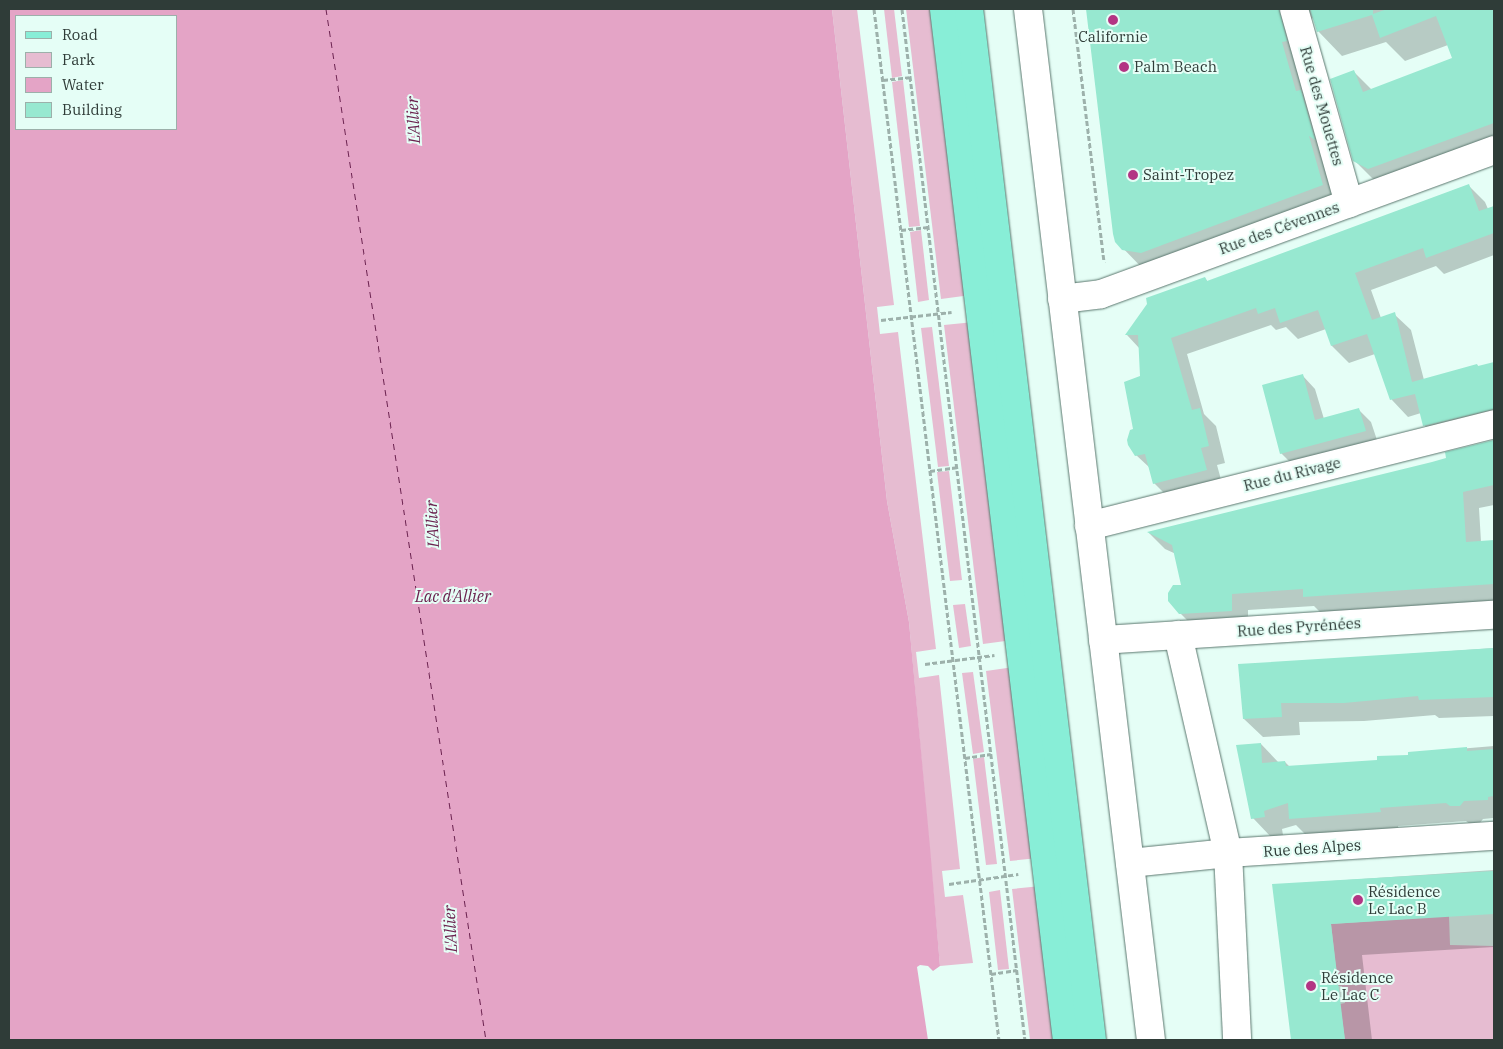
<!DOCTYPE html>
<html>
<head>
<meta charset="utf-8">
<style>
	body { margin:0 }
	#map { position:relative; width:1503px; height:1049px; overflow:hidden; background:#e5fef6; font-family:"IBM Plex Serif",serif }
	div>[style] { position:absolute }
	.green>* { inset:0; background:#e6bcd1 }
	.water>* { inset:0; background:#e4a4c6 }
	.shadow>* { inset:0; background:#0003 }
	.ferry>* { height:1px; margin-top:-0.5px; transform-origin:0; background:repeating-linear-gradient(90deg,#6b224f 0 6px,transparent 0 11px) }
	.building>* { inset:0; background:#97e8d0 }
	.path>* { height:3px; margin-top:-1.5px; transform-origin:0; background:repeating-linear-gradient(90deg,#9db1ab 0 5px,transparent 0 7.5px) }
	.roads { filter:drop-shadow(0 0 1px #5b776e) drop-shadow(0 0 1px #5b776e) }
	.minor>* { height:28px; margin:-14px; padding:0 14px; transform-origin:14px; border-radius:14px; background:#fff }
	.major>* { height:28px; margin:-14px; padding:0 14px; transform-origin:14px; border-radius:14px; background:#88eed7 }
	.dots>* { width:14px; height:14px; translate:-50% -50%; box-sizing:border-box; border:2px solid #e5fef6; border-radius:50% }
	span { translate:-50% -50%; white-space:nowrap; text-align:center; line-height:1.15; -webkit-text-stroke:4px #e5fef6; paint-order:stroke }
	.poi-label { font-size:15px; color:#2f3c38 }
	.left { translate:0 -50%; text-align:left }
	.street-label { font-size:15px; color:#2f3c38 }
	.water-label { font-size:16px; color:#6b224f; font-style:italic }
	.frame { position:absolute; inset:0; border:10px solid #2f3c38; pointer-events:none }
	.legend { position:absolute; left:15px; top:15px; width:162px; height:115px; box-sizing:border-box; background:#e5fef6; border:1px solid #9cb0aa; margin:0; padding:6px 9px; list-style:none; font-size:15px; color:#2f3c38 }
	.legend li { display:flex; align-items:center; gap:10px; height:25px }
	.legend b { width:25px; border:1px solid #9cb0aa }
</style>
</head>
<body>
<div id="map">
	<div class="green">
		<i style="clip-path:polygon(832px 9px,857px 9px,894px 305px,877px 307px,880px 334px,898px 332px,936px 649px,916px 652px,919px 678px,939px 675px,960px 869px,942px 871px,945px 897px,963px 895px,973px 963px,940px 966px,909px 622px,887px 501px)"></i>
		<i style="clip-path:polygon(884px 9px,894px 9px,902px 76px,892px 78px)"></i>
		<i style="clip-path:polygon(906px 9px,937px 9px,971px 295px,941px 299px)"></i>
		<i style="clip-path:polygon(903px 80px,920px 226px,909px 227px,892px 82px)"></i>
		<i style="clip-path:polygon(921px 230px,929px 300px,918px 302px,910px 232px)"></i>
		<i style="clip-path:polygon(974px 322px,1013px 640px,983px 644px,944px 325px)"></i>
		<i style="clip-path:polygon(932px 327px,949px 466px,938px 467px,921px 328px)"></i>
		<i style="clip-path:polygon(949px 471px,962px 580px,950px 581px,937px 472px)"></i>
		<i style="clip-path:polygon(965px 604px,971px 646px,959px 648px,953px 605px)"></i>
		<i style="clip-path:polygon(1014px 667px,1038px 858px,1010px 861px,986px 671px)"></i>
		<i style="clip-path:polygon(973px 672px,984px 752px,973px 754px,962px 673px)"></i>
		<i style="clip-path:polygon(984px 757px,997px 864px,986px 865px,973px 759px)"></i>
		<i style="clip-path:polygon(1041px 886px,1060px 1040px,1030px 1040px,1012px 889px)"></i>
		<i style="clip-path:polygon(1000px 890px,1009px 969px,998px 970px,989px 892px)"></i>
		<i style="clip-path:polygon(1449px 916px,1450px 945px,1494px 946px,1494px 1040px,1345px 1040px,1340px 1004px,1345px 1003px,1342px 986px,1338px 986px,1331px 924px)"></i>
	</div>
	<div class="water">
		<i style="clip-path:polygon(evenodd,9px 9px,832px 9px,887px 501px,909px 622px,930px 847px,940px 966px,933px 971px,928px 966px,920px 965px,917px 967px,928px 1040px,9px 1040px,9px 9px,16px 16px,176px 16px,176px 129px,16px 129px,16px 16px)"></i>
	</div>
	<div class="shadow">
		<i style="clip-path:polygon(1088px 9px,1494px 9px,1494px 156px,1379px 185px,1355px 161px,1354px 72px,1372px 90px,1454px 59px,1448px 45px,1405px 61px,1386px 42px,1342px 56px,1318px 31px,1313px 18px,1307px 23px,1346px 209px,1148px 274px,1116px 241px)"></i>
		<i style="clip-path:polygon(1468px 185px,1485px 202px,1488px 209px,1494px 207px,1494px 255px,1444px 274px,1436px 266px,1371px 290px,1381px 318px,1394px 314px,1411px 330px,1424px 380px,1477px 365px,1479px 367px,1494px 363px,1494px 430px,1441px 442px,1424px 425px,1421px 413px,1408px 417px,1392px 400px,1375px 354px,1349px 363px,1332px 346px,1326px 329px,1298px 339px,1286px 327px,1276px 330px,1271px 325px,1187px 354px,1204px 414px,1216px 426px,1225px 463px,1217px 465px,1223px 487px,1171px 500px,1154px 483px,1150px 468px,1136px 455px,1135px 429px,1142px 377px,1140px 349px,1127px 335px,1149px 304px,1205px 278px,1208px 282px)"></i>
		<i style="clip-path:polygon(1303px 376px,1315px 389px,1324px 419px,1359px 410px,1371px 422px,1378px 443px,1294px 466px,1281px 453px)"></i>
		<i style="clip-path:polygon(1494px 441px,1494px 505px,1479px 508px,1481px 542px,1494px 541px,1494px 602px,1321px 613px,1314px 606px,1248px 610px,1248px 627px,1197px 630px,1180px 613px,1183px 586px,1176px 554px,1165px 549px,1149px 533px,1448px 459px,1447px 453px)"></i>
		<i style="clip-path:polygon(1494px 648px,1494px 716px,1439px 718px,1435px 715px,1364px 721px,1299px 722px,1300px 735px,1263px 737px,1244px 719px,1239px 666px)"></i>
		<i style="clip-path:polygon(1261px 744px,1279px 763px,1285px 762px,1290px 767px,1378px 761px,1410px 756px,1410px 753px,1494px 746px,1494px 818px,1483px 819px,1479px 824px,1470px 824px,1466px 821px,1398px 826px,1399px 830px,1308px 837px,1296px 825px,1282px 829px,1283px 835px,1271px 837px,1253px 818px)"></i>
		<i style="clip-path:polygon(1494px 870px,1494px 947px,1362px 955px,1372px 1040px,1293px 1040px,1273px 885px)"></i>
	</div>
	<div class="ferry">
		<i style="left:326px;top:9px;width:1043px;rotate:81.18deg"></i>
	</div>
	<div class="building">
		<i style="clip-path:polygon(1086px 9px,1279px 9px,1287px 41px,1282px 42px,1296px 91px,1301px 90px,1315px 140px,1309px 136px,1323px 185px,1141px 253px,1122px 250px,1115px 242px,1113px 234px)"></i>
		<i style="clip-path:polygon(1310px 9px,1373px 9px,1373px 14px,1387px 9px,1494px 9px,1494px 123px,1368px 169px,1353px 161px,1330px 79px,1354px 70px,1363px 92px,1452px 58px,1436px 16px,1380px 38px,1372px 15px,1317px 32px)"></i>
		<i style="clip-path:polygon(1469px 184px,1479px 211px,1494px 206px,1494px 233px,1426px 258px,1423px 248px,1355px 273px,1372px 320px,1395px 312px,1412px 382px,1477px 364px,1478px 366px,1494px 362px,1494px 409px,1423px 426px,1415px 394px,1390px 400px,1367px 334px,1331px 346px,1318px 310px,1280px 323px,1275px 308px,1258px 314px,1256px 308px,1171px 338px,1192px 410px,1200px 408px,1209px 446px,1201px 448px,1207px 470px,1153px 484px,1145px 454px,1135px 456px,1128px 445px,1127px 440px,1130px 430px,1133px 429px,1124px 382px,1140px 376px,1138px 335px,1125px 335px,1147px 304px,1146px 298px,1205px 277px,1207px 281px)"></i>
		<i style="clip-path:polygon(1303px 374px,1315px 420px,1359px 408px,1366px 431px,1280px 454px,1262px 385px)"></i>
		<i style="clip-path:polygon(1494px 440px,1494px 485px,1463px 492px,1466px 542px,1494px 540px,1494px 584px,1303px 597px,1303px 589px,1232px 594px,1232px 611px,1179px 614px,1168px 601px,1168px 593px,1173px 585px,1181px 585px,1172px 545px,1147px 532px,1432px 462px,1446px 458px,1445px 452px)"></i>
		<i style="clip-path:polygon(1494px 648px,1494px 697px,1419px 700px,1418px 696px,1344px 703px,1281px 703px,1282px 717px,1243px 719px,1238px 664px)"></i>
		<i style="clip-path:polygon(1261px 743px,1262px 763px,1285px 761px,1286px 766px,1377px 760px,1377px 756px,1408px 755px,1408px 752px,1467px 747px,1467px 751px,1494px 749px,1494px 796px,1488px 797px,1488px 800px,1464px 801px,1460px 806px,1450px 806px,1446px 803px,1380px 808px,1381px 812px,1289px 819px,1288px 803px,1264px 811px,1265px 817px,1251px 819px,1236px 745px)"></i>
		<i style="clip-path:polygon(1494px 871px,1494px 914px,1331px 924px,1345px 1040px,1291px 1040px,1272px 884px)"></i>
	</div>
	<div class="path">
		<i style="left:874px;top:9px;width:1039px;rotate:83.09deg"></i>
		<i style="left:902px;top:9px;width:1038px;rotate:83.2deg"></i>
		<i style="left:1073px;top:9px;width:255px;rotate:83deg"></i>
		<i style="left:883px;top:80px;width:27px;rotate:-6deg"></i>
		<i style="left:901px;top:230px;width:28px;rotate:-6deg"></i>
		<i style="left:881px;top:320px;width:71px;rotate:-6.4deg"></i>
		<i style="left:930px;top:471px;width:27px;rotate:-8deg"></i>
		<i style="left:925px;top:664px;width:70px;rotate:-7.4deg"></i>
		<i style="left:965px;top:758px;width:26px;rotate:-9deg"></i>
		<i style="left:949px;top:884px;width:70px;rotate:-8.2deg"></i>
		<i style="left:991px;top:974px;width:26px;rotate:-9deg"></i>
	</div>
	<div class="roads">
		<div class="minor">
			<i style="left:1028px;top:9px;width:1038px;rotate:83.2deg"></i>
			<i style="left:1294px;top:9px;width:202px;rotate:74.2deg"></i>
			<i style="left:1062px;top:299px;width:39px;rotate:-7deg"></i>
			<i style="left:1101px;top:294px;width:419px;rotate:-20.1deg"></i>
			<i style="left:1089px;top:526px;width:418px;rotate:-14.1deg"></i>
			<i style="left:1178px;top:635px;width:224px;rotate:77.1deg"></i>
			<i style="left:1228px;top:853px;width:187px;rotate:87.2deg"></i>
			<i style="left:1103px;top:640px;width:392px;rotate:-3.7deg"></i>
			<i style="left:1130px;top:863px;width:99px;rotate:-5.8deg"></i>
			<i style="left:1228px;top:853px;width:267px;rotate:-3.7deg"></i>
		</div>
		<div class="major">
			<i style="left:944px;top:9px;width:1038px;rotate:83.2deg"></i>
			<i style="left:969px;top:9px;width:1038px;rotate:83.2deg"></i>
		</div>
	</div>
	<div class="dots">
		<i style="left:1113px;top:20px;background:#b33584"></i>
		<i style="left:1124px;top:67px;background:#b33584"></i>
		<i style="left:1133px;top:175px;background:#b33584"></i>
		<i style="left:1358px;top:900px;background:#b33584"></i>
		<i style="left:1311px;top:986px;background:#b33584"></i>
	</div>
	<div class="poi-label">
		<span style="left:1113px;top:37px">Californie</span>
		<span class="left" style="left:1134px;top:67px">Palm Beach</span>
		<span class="left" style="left:1143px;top:175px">Saint-Tropez</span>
		<span class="left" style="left:1368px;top:900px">Résidence<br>Le Lac B</span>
		<span class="left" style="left:1321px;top:986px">Résidence<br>Le Lac C</span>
	</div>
	<div class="street-label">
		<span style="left:1322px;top:106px;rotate:74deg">Rue des Mouettes</span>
		<span style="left:1279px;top:228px;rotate:-20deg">Rue des Cévennes</span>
		<span style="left:1292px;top:474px;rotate:-14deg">Rue du Rivage</span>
		<span style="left:1299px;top:627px;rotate:-4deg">Rue des Pyrénées</span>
		<span style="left:1312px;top:848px;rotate:-4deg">Rue des Alpes</span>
	</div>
	<div class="water-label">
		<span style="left:413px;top:120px;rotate:-93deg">L'Allier</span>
		<span style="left:432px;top:524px;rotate:-93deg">L'Allier</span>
		<span style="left:453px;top:596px">Lac d'Allier</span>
		<span style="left:450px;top:929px;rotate:-93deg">L'Allier</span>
	</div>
	<div class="frame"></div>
	<ul class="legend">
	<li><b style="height:6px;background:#88eed7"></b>Road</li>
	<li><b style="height:14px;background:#e6bcd1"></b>Park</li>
	<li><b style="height:14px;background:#e4a4c6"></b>Water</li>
	<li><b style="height:14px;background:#97e8d0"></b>Building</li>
	</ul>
</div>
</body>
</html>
